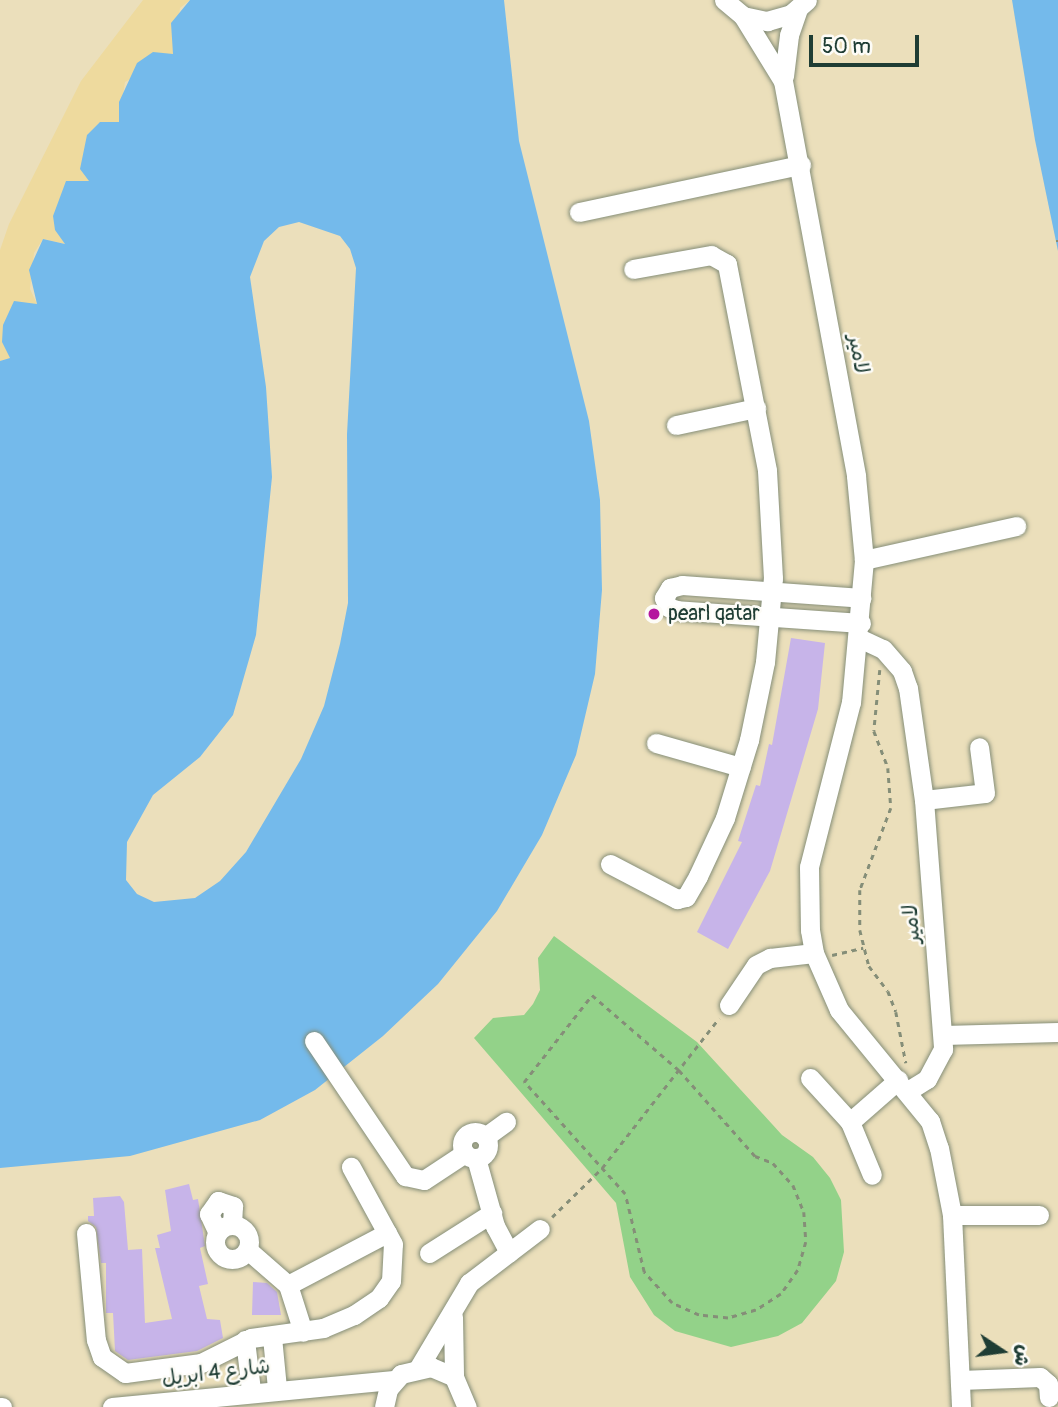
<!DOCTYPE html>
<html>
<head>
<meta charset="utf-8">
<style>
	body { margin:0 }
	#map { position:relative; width:1058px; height:1407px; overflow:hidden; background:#ebdfbb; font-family:Pangolin,"Playpen Sans Arabic",sans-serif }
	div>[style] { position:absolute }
	.green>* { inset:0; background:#93d289 }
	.sand>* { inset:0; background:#eeda9e }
	.water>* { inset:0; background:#74baeb }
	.building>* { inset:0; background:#c7b4e9 }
	.path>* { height:2.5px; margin-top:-1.25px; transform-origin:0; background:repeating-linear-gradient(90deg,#858e78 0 5px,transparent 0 10px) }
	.roads { filter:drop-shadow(0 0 2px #858e78) drop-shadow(0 0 2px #858e78) }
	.minor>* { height:19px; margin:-9.5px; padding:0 9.5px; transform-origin:9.5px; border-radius:9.5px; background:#fff }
	.minor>.ring { margin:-9.5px; padding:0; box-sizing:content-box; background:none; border:19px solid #fff; border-radius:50% }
	.dots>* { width:19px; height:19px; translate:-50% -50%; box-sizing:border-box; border:4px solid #fdfcf7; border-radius:50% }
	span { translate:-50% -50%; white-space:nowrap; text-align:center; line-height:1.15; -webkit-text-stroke:5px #fdfcf7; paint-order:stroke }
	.street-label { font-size:21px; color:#1f3d34 }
	.poi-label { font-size:21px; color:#1f3d34 }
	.left { translate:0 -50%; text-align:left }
	.north { position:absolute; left:967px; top:1316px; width:70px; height:70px; -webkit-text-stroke:5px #fdfcf7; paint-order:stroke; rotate:103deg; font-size:19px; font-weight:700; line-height:28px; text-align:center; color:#1f3d34 }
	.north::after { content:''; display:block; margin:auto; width:24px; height:32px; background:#1f3d34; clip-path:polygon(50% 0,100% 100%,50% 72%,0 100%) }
	.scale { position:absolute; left:809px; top:35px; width:110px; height:32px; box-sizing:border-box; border:4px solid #1f3d34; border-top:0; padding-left:9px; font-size:21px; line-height:24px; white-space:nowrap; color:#1f3d34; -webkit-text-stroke:5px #fdfcf7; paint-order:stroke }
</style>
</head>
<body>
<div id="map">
	<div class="green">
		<i style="clip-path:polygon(554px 936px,697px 1042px,782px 1135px,813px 1157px,830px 1178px,841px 1200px,844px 1252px,836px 1281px,802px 1323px,778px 1336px,731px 1347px,675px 1331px,654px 1315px,630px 1277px,616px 1203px,474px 1038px,493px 1018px,524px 1015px,533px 1004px,540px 990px,538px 958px)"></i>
	</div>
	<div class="sand">
		<i style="clip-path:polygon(143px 0,190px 0,180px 8px,174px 55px,125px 82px,119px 122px,66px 244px,43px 239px,34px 253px,30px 289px,37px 304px,10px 358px,0 361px,0 250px,9px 224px,81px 81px)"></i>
	</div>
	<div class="water">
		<i style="clip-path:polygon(evenodd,190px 0,504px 0,519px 141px,589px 421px,600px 500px,602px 590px,595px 674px,576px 755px,542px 835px,497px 911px,438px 984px,383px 1036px,315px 1090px,260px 1120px,130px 1156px,0 1168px,0 361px,10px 358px,2px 342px,3px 325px,14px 301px,37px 304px,29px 270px,43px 239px,65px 244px,55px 230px,53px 216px,66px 181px,89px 181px,80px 169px,87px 135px,100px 122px,119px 122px,119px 102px,137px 63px,153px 52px,173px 54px,171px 23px,190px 0,299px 222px,340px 236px,350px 249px,356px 268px,347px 434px,348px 603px,340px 644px,324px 706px,301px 759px,246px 852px,220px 881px,195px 898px,154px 902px,137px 894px,126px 880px,127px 842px,153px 795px,200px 757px,233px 715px,256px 635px,272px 477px,266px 387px,250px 277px,264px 241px,279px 227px,299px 222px)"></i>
		<i style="clip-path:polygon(1012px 0,1058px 0,1058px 251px,1035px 140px)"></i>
	</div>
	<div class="building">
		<i style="clip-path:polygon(791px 638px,825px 643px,818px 709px,770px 871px,728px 949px,697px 932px,742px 842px,738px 841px,756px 785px,760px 786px,769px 744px,772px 745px)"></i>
		<i style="clip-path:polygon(189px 1184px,193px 1200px,198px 1199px,205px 1246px,200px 1248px,208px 1284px,199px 1286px,207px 1319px,220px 1320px,223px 1338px,197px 1351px,128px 1360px,115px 1351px,113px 1313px,106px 1313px,106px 1263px,101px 1263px,96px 1227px,88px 1221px,88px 1216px,94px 1216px,93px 1198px,120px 1196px,124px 1202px,128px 1250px,142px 1249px,145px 1323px,172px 1319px,155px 1248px,160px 1248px,157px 1235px,171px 1231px,165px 1190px)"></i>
		<i style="clip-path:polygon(253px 1282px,267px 1283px,277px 1292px,281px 1315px,252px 1315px)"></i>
	</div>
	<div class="path">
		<i style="left:1056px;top:241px;width:2px"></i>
		<i style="left:880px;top:670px;width:61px;rotate:95.6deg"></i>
		<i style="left:874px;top:731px;width:40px;rotate:69deg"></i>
		<i style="left:888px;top:768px;width:40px;rotate:85.7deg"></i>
		<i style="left:891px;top:808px;width:88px;rotate:110.7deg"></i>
		<i style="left:860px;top:890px;width:40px;rotate:90deg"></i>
		<i style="left:860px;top:930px;width:37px;rotate:76deg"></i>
		<i style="left:869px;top:966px;width:31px;rotate:53deg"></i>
		<i style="left:888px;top:991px;width:22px;rotate:69deg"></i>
		<i style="left:896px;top:1012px;width:52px;rotate:78.9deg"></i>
		<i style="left:832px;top:955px;width:32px;rotate:-13deg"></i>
		<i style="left:592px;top:995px;width:115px;rotate:40.8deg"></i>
		<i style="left:679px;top:1070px;width:115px;rotate:48.5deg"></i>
		<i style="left:755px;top:1156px;width:19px;rotate:21deg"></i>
		<i style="left:773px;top:1163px;width:30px;rotate:48deg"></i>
		<i style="left:793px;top:1185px;width:29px;rotate:68deg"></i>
		<i style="left:804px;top:1212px;width:30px;rotate:86deg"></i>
		<i style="left:806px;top:1242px;width:29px;rotate:106deg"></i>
		<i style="left:798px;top:1270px;width:29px;rotate:125deg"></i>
		<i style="left:781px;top:1294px;width:30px;rotate:147deg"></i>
		<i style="left:756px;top:1310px;width:29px;rotate:164deg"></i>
		<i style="left:728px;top:1318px;width:29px;rotate:-174deg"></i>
		<i style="left:699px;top:1315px;width:30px;rotate:-156deg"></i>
		<i style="left:672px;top:1303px;width:42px;rotate:-132.1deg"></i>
		<i style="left:644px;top:1272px;width:80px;rotate:-103.7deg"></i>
		<i style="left:625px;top:1194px;width:151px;rotate:-132deg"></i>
		<i style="left:524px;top:1082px;width:110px;rotate:-52deg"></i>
		<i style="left:552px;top:1217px;width:70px;rotate:-44.4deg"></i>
		<i style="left:602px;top:1168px;width:190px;rotate:-52deg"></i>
	</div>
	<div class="roads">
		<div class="minor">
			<i style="left:724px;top:0;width:25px;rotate:40deg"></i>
			<i style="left:743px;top:16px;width:25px;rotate:12deg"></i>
			<i style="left:767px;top:21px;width:25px;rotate:-16deg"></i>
			<i style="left:791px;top:14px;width:21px;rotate:-41deg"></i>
			<i style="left:743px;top:16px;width:76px;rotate:58.4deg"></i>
			<i style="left:783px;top:81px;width:402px;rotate:79.5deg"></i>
			<i style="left:856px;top:476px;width:84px;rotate:84.6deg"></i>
			<i style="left:864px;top:560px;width:143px;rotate:95.2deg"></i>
			<i style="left:851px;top:702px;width:170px;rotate:104.3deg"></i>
			<i style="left:809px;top:867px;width:63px;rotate:89.1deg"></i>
			<i style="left:810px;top:930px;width:23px;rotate:80deg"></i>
			<i style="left:814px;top:953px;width:62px;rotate:66.3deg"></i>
			<i style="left:839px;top:1010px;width:144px;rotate:50.7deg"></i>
			<i style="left:930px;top:1121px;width:28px;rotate:72deg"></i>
			<i style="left:939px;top:1148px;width:68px;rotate:79deg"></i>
			<i style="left:952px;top:1215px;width:192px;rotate:87.3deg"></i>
			<i style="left:784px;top:76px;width:41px;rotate:-83deg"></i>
			<i style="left:789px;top:35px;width:28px;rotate:-71deg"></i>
			<i style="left:579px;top:212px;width:227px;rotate:-12deg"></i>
			<i style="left:676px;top:425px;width:82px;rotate:-12deg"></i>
			<i style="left:864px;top:560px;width:156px;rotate:-12.6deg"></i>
			<i style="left:861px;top:623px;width:184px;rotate:-176deg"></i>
			<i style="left:677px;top:610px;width:9px;rotate:-162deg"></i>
			<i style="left:668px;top:607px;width:10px;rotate:-114deg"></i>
			<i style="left:664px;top:598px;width:12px;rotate:-59deg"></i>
			<i style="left:670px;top:588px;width:12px;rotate:-14deg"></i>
			<i style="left:682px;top:585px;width:180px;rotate:4.1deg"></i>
			<i style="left:859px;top:638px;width:26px;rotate:25deg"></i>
			<i style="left:883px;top:649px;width:29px;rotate:49deg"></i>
			<i style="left:902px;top:671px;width:18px;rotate:71deg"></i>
			<i style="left:908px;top:688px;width:113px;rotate:81.9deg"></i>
			<i style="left:924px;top:800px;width:250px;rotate:85.6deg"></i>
			<i style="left:943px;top:1049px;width:34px;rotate:118deg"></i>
			<i style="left:927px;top:1079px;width:22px;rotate:148deg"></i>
			<i style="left:656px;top:743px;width:88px;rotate:15.8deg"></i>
			<i style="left:924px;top:800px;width:61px;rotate:-6.5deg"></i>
			<i style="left:985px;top:793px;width:46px;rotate:-97.4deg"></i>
			<i style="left:610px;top:864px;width:76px;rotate:27.6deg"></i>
			<i style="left:677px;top:899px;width:9px;rotate:-13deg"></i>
			<i style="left:686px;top:897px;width:24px;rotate:-60deg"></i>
			<i style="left:698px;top:876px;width:64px;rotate:-65deg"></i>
			<i style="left:725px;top:818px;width:82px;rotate:-72.9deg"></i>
			<i style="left:749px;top:740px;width:80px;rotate:-78.4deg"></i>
			<i style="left:765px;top:662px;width:84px;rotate:-84.6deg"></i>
			<i style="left:773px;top:578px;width:108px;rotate:-93.2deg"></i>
			<i style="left:767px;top:470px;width:210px;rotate:-101deg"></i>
			<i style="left:727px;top:264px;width:18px;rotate:-151deg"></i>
			<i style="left:711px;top:255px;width:79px;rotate:169.8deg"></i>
			<i style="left:729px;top:1005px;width:48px;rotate:-56deg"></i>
			<i style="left:756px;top:965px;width:16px;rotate:-27deg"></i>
			<i style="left:770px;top:958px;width:44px;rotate:-6.5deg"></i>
			<i style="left:943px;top:1035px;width:115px;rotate:-1.5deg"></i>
			<i style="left:314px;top:1041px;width:163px;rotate:56deg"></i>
			<i style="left:405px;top:1176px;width:19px;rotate:12deg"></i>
			<i style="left:424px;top:1180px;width:49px;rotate:-33.4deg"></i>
			<i style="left:810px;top:1078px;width:59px;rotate:47.7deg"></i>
			<i style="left:850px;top:1122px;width:57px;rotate:67.5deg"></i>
			<i style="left:850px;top:1122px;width:64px;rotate:-41.2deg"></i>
			<i class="ring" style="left:462px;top:1132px;width:7px;height:7px"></i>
			<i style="left:485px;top:1137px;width:26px;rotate:-36deg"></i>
			<i style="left:476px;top:1158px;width:71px;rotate:74.4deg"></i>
			<i style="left:495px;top:1226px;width:30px;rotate:62deg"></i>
			<i style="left:952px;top:1215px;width:87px"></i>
			<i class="ring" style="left:215px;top:1225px;width:15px;height:15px"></i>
			<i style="left:217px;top:1231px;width:19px;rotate:-115deg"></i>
			<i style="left:209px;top:1214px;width:16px;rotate:-55deg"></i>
			<i style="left:218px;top:1201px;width:16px;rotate:18deg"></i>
			<i style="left:233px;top:1206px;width:18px;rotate:93deg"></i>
			<i style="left:86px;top:1233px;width:107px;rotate:84.7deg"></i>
			<i style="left:96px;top:1340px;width:18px;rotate:71deg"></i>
			<i style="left:102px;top:1357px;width:28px;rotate:35deg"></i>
			<i style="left:125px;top:1373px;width:77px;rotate:-7.5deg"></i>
			<i style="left:201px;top:1363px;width:56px;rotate:-26.6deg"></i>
			<i style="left:251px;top:1338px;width:73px;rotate:-7.9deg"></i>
			<i style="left:323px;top:1328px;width:34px;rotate:-23deg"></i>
			<i style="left:354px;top:1315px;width:30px;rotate:-34deg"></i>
			<i style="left:379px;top:1298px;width:21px;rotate:-55deg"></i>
			<i style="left:391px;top:1281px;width:37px;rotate:-87deg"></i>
			<i style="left:393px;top:1244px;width:88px;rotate:-118.6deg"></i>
			<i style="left:250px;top:1252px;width:50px;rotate:41deg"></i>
			<i style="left:288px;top:1285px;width:49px;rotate:72.3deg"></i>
			<i style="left:429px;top:1253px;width:75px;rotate:-32.4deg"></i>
			<i style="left:288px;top:1285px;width:112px;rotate:-27.7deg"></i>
			<i style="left:453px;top:1317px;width:60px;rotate:89deg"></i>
			<i style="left:272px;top:1337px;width:51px;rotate:84.4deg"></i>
			<i style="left:245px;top:1340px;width:50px;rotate:83.2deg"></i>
			<i style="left:419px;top:1367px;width:98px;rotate:-59.2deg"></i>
			<i style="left:469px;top:1283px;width:89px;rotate:-37.3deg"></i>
			<i style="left:960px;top:1380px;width:80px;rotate:-2.1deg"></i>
			<i style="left:1040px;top:1377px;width:11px;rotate:41deg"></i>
			<i style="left:1048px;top:1384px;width:13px;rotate:86deg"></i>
			<i style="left:0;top:1407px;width:2px"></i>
			<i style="left:112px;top:1407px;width:283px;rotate:-5.5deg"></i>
			<i style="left:384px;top:1407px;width:18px;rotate:-77deg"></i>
			<i style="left:388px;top:1389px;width:20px;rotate:-49deg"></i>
			<i style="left:401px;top:1374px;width:31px;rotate:-13deg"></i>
			<i style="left:431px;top:1367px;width:25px;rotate:23deg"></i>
			<i style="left:454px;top:1377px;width:33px;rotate:67deg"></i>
		</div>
	</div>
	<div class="dots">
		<i style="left:654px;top:614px;background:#b5179e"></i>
	</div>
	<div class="street-label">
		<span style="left:858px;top:354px;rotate:80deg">لامير</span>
		<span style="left:912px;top:924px;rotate:-94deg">لامير</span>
		<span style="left:216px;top:1373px;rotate:-7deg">شارع 4 ابريل</span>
	</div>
	<div class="poi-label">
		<span class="left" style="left:668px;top:614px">pearl qatar</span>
	</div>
	<div class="north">ش</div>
	<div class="scale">50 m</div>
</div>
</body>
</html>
